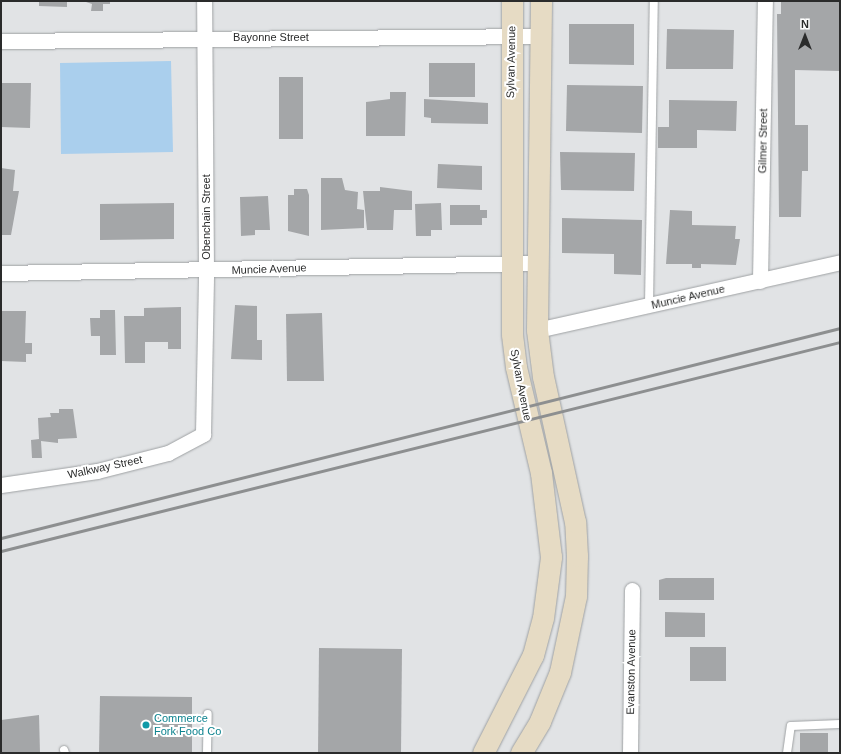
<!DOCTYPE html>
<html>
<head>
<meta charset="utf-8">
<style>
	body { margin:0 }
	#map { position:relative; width:841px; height:754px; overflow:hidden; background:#e1e3e5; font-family:Arial,sans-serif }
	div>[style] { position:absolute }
	.green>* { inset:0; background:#aacfed }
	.building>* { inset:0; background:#a4a6a8 }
	.roads { filter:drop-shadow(0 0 1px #9ea1a3) drop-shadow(0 0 1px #9ea1a3) }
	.lane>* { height:8px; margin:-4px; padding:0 4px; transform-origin:4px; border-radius:4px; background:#fff }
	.street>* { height:15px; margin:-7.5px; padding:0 7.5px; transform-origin:7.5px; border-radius:7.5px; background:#fff }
	.secondary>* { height:21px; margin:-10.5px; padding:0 10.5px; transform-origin:10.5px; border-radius:10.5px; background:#e6dbc4 }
	.rail>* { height:3px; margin:-1.5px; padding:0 1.5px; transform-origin:1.5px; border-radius:1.5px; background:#8d8f90 }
	.dots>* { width:11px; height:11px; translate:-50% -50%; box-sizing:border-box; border:2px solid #fff; border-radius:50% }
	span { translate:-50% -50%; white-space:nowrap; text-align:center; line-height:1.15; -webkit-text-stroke:4px #fff; paint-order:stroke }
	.street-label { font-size:11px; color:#2a2b2b }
	.culture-label { font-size:11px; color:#0d838f }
	.left { translate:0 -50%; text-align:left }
	.frame { position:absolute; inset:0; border:2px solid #2a2b2b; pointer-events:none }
	.north { position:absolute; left:785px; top:16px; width:40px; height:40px; -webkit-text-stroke:3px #fff; paint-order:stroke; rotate:0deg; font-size:11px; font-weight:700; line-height:16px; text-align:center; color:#2a2b2b }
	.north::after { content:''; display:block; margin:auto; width:14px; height:18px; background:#2a2b2b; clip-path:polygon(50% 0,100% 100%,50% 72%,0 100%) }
</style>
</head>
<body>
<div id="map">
	<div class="green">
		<i style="clip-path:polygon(171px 61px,173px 152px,61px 154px,60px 63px)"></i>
	</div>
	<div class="building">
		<i style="clip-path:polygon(39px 1px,67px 1px,67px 7px,39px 6px)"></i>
		<i style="clip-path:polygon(83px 1px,110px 1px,110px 4px,103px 4px,103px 11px,91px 11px,92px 4px)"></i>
		<i style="clip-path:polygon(781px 1px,840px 1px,840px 71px,795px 70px,795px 125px,808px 125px,808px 171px,802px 171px,801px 217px,779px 217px,777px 14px,781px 14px)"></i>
		<i style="clip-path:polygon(569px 24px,634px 24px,634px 65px,569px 64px)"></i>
		<i style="clip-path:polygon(667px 29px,734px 30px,733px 69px,666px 69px)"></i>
		<i style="clip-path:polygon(429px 63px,475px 63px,475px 97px,429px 97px)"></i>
		<i style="clip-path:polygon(279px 77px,303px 77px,303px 139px,279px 139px)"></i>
		<i style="clip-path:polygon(1px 83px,31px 83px,30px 128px,1px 127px)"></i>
		<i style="clip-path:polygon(567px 85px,643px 86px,642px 133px,566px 131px)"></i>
		<i style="clip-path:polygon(390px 92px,406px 92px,405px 136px,366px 136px,366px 102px,390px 99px)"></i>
		<i style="clip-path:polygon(424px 99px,488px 103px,488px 124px,431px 123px,431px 118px,424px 117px)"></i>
		<i style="clip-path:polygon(669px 100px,737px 101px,736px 131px,697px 130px,697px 148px,658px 148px,658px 127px,669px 127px)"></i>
		<i style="clip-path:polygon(560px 152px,635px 153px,634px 191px,561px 190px)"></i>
		<i style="clip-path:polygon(438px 164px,482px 166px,482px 190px,437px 188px)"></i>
		<i style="clip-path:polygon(1px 168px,15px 170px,13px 191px,19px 191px,11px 235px,1px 235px)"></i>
		<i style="clip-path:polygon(321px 178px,342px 178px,345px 190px,358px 192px,357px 209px,364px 210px,364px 228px,321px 230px)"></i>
		<i style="clip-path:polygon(380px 187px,412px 191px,412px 210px,394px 210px,393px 230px,367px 230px,363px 191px,380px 191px)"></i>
		<i style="clip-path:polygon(294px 189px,307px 189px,309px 195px,309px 236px,288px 231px,288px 195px,294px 195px)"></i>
		<i style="clip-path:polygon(268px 196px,270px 230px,255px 230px,255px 235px,241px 236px,240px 197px)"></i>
		<i style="clip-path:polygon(174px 203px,174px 239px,100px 240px,100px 204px)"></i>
		<i style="clip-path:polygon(441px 203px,442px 230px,431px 230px,431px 236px,416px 236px,415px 204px)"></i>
		<i style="clip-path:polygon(450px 205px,480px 205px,480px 210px,487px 210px,487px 218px,482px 218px,482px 225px,450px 225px)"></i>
		<i style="clip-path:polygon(670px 210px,692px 211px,692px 225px,736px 226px,735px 239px,740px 239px,736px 265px,701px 264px,701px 268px,692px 268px,692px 264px,666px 264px)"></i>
		<i style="clip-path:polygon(562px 218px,642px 220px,641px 275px,614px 274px,614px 254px,562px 253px)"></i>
		<i style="clip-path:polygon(235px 305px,257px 306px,257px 340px,262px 340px,262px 360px,231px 359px)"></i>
		<i style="clip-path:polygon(181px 307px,181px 349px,168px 349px,168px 342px,145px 342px,145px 363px,125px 363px,124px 316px,144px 316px,144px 308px)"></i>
		<i style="clip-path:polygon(100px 310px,115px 310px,116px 355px,100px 355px,100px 336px,91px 336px,90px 318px,100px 318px)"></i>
		<i style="clip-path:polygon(2px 311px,26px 311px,25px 343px,32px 343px,32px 354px,26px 354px,26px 362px,1px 361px)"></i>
		<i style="clip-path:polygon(322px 313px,324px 381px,287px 381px,286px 314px)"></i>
		<i style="clip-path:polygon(59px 409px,73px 409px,77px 438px,58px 439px,58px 443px,41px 441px,42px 458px,32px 458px,31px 440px,39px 439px,38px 418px,51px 417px,50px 413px,59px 413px)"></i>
		<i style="clip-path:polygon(666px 578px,714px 578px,714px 600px,659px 600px,659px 580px)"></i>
		<i style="clip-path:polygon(665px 612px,705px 613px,705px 637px,665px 637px)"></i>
		<i style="clip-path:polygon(690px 647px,726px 647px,726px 681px,690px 681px)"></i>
		<i style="clip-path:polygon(319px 648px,402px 649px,401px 753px,318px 753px)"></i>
		<i style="clip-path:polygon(100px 696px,192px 697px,192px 753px,99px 753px)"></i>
		<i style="clip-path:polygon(39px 715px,40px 753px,1px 753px,1px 720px)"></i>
		<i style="clip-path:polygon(800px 733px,828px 733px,828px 753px,800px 753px)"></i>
	</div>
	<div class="roads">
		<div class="lane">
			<i style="left:649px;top:306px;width:305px;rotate:-89.1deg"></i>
			<i style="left:64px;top:750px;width:3px;rotate:72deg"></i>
			<i style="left:207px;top:753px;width:39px;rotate:-89deg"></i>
			<i style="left:787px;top:753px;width:27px;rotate:-82deg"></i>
			<i style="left:791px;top:726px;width:49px;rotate:-2.3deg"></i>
		</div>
		<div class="street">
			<i style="left:1px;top:41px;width:540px;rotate:-0.53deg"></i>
			<i style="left:1px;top:273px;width:535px;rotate:-1.07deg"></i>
			<i style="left:760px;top:281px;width:280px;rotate:-89deg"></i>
			<i style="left:537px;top:330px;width:311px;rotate:-12.6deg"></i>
			<i style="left:1px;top:485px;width:97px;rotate:-8.3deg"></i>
			<i style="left:97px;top:471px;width:73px;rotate:-14.2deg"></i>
			<i style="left:168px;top:453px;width:40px;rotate:-28deg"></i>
			<i style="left:203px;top:434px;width:163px;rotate:-88.9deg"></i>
			<i style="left:206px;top:271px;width:270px;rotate:-90.4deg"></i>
			<i style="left:630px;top:753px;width:163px;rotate:-89.3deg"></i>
		</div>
		<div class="secondary">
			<i style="left:483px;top:753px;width:110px;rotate:-63deg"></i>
			<i style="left:533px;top:655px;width:38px;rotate:-75deg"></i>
			<i style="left:543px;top:618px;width:62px;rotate:-82.5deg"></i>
			<i style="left:551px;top:557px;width:85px;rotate:-96.8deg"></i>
			<i style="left:541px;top:473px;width:109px;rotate:-103.3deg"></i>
			<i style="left:516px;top:367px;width:33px;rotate:-97deg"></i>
			<i style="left:512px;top:334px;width:333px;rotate:-90deg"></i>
			<i style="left:521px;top:753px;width:37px;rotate:-59deg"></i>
			<i style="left:540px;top:721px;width:53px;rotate:-67.8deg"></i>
			<i style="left:560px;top:672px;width:78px;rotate:-78.1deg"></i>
			<i style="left:576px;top:596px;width:40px;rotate:-88.6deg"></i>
			<i style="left:577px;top:556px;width:34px;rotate:-93deg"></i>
			<i style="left:575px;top:522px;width:148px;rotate:-102.4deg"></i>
			<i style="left:543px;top:377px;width:47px;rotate:-97.3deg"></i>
			<i style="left:537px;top:330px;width:329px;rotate:-89.3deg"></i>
		</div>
	</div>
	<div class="rail">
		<i style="left:1px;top:538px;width:865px;rotate:-14.05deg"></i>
		<i style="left:1px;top:551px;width:865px;rotate:-13.99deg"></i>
	</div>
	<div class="dots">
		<i style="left:146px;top:725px;background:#0f9aa8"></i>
	</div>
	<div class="street-label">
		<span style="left:271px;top:37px">Bayonne Street</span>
		<span style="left:511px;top:62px;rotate:-89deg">Sylvan Avenue</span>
		<span style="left:763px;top:141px;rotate:-89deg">Gilmer Street</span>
		<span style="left:206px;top:217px;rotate:-90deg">Obenchain Street</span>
		<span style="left:269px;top:269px;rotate:-2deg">Muncie Avenue</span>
		<span style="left:688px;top:297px;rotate:-13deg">Muncie Avenue</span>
		<span style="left:521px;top:385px;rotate:79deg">Sylvan Avenue</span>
		<span style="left:105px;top:467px;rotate:-12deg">Walkway Street</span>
		<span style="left:631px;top:672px;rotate:-89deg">Evanston Avenue</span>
	</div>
	<div class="culture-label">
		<span class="left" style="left:154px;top:725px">Commerce<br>Fork Food Co</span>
	</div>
	<div class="frame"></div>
	<div class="north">N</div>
</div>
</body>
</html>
